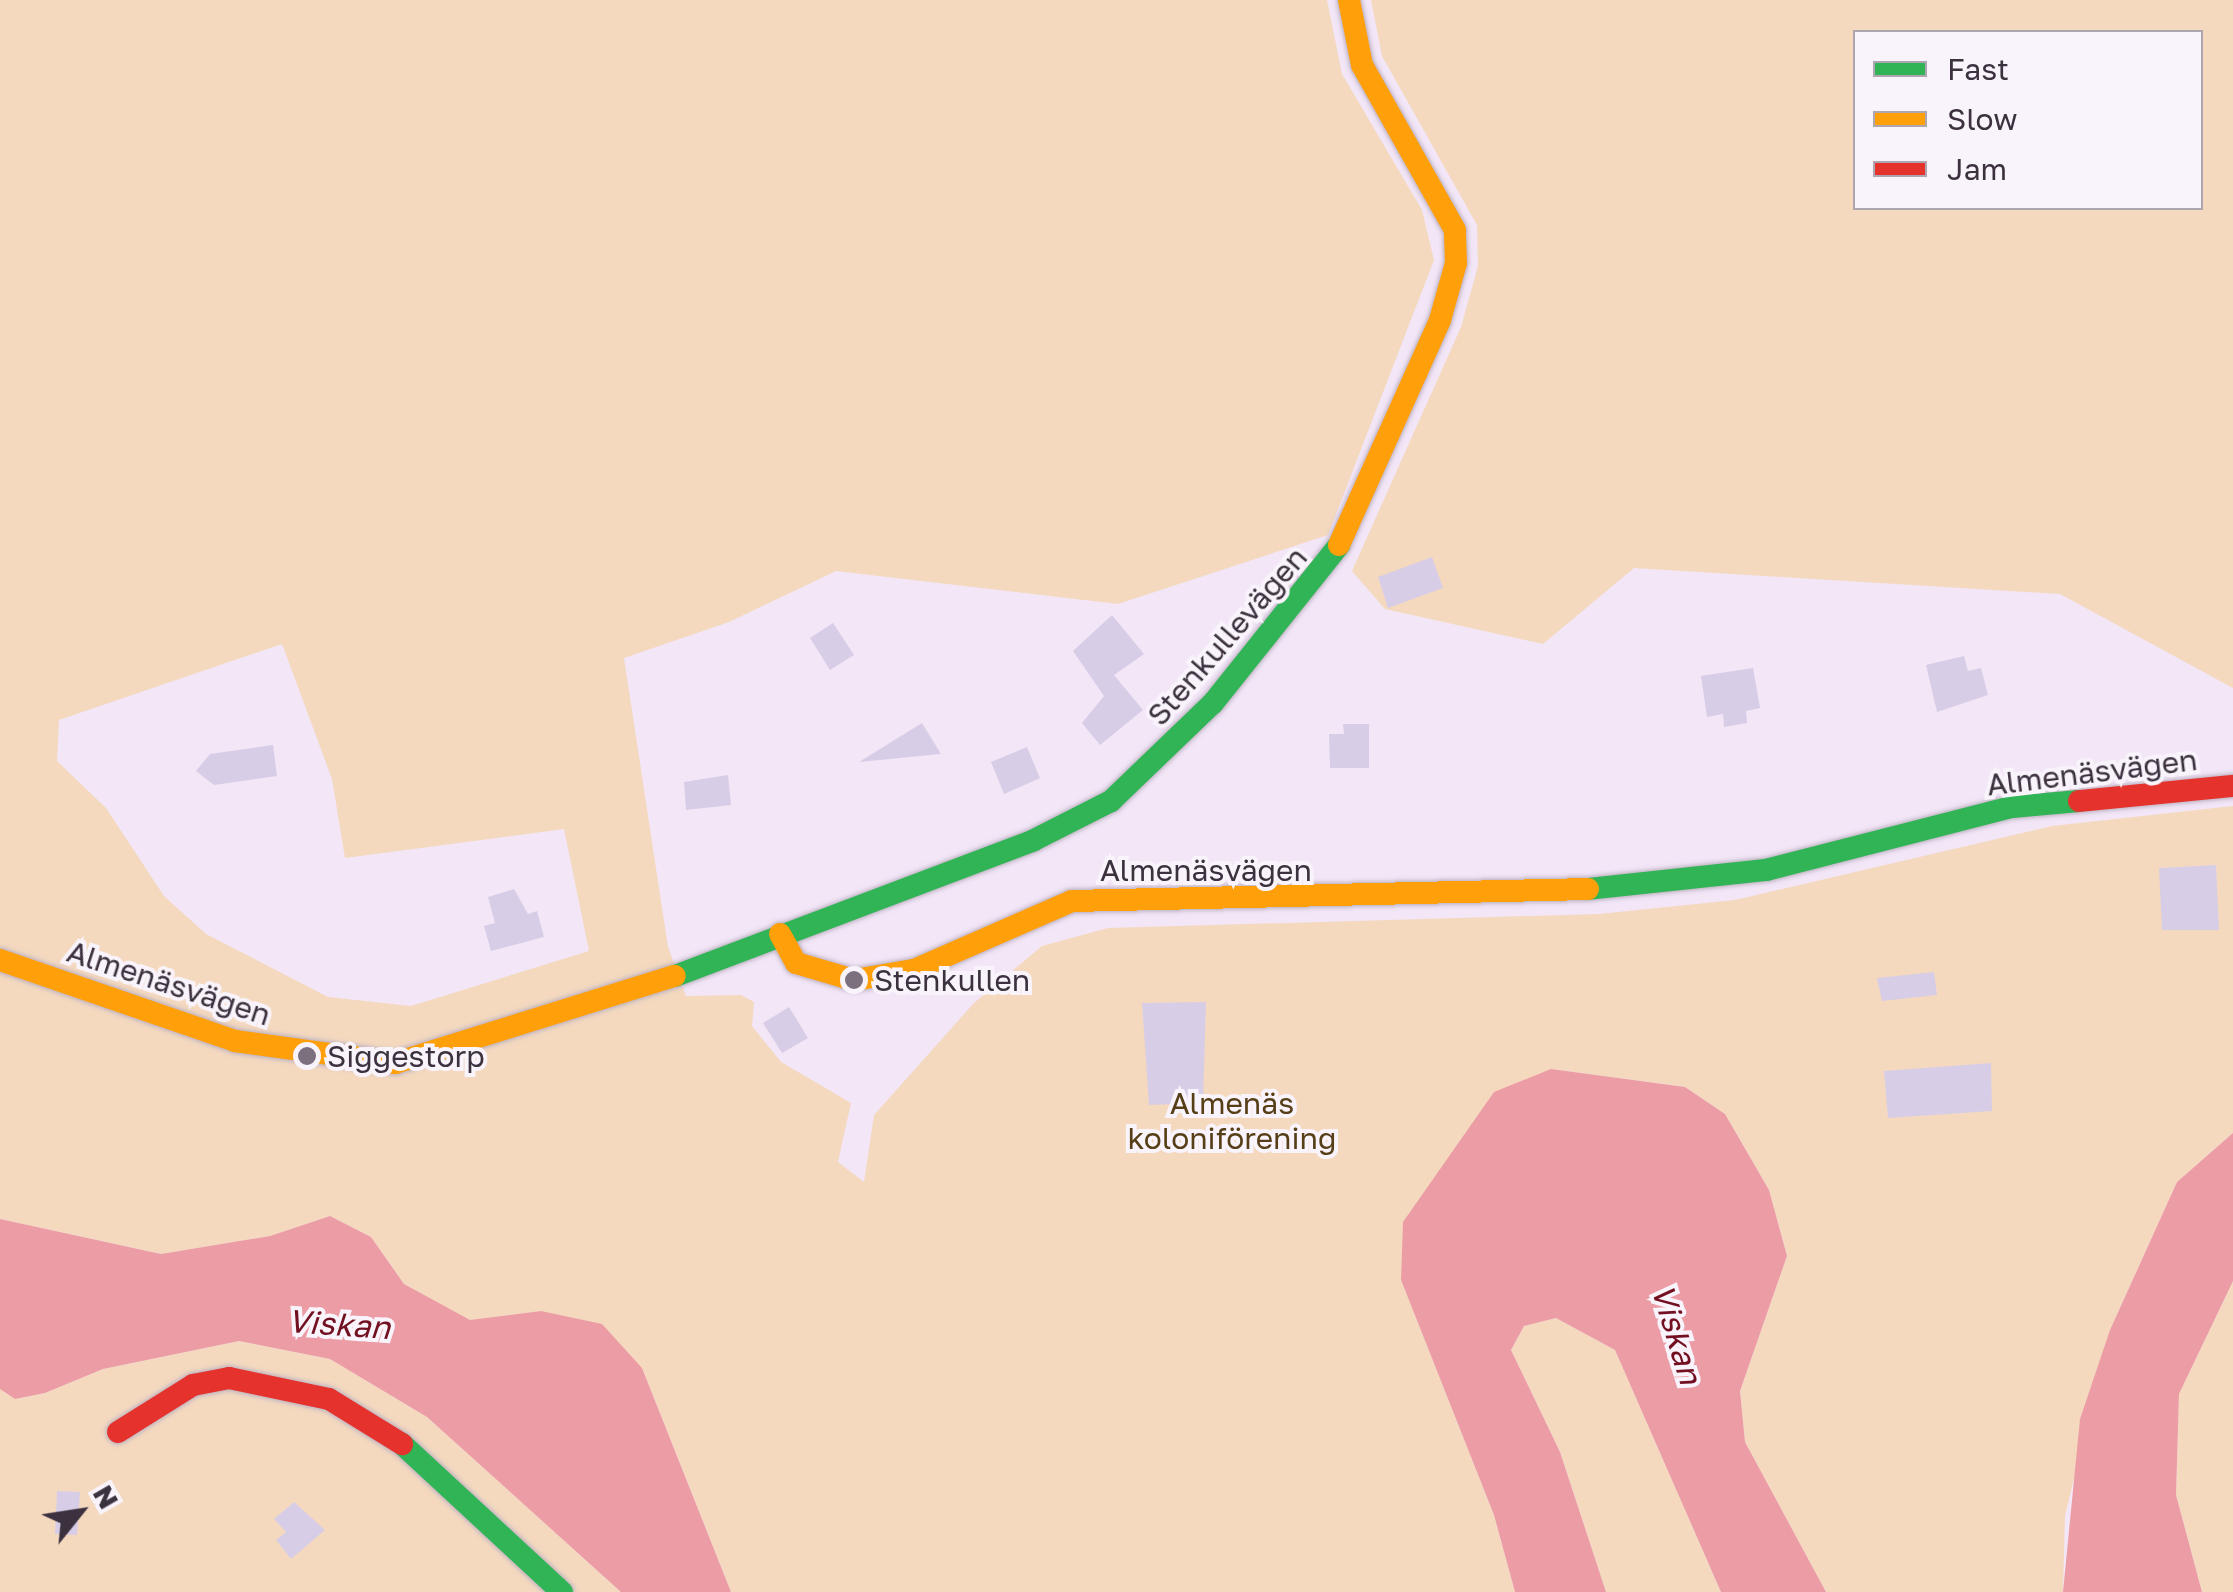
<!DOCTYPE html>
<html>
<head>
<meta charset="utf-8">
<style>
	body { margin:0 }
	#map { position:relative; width:2233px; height:1592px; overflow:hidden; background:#f2e6f7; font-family:"Golos Text",sans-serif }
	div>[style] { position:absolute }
	.green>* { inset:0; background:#f4d9bf }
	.water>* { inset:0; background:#ec9ca5 }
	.building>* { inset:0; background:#d8cde6 }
	.roads { filter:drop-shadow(0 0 2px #bdb2c1) drop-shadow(0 0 2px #bdb2c1) }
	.fast>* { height:22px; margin:-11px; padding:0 11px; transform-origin:11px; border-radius:11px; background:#30b455 }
	.slow>* { height:22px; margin:-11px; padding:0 11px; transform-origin:11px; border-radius:11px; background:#ff9f0a }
	.jam>* { height:22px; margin:-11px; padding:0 11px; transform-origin:11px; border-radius:11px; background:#e5322d }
	.dots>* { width:28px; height:28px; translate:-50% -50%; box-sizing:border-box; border:5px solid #f9f3fb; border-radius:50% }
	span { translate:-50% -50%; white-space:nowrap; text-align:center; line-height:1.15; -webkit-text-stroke:8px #f9f3fb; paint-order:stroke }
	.street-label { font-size:30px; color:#3c313f }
	.poi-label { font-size:30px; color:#3c313f }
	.left { translate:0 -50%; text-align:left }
	.park-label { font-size:30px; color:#563e16 }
	.water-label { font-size:32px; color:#721021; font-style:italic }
	.legend { position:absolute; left:1853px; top:30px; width:350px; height:180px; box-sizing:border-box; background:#f9f3fb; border:2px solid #ada5b0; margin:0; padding:12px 18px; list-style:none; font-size:30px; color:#3c313f }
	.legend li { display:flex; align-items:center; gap:20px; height:50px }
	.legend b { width:50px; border:2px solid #ada5b0 }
	.north { position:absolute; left:30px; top:1462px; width:100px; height:100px; -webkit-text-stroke:8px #f9f3fb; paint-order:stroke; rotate:60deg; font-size:28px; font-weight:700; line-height:40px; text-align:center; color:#3c313f }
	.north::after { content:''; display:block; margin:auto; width:35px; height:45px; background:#3c313f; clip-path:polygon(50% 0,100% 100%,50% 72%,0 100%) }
</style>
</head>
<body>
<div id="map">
	<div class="green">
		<i style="clip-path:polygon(evenodd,0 0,1327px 0,1342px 74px,1422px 210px,1434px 260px,1328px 535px,1118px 604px,836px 571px,729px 622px,624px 658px,668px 947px,686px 996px,741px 995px,754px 1002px,752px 1026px,781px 1062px,851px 1103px,838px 1162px,864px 1182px,874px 1115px,974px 1003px,1042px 946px,1108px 928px,1599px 914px,1735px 900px,2052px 826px,2233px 806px,2233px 1133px,2177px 1182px,2110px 1330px,2065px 1516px,2063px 1592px,1826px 1592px,1745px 1442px,1740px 1391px,1787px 1256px,1769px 1190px,1725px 1114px,1685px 1087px,1551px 1069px,1401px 1280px,1494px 1515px,1515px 1592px,731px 1592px,642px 1368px,541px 1311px,470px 1321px,404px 1284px,371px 1237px,330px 1216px,270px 1236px,161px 1254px,0 1219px,0 0,282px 644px,332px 779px,345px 858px,564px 829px,589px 951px,411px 1006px,328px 997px,206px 934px,164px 896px,106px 808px,57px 761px,59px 720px,282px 644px)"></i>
		<i style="clip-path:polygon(evenodd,1371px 0,2233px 0,2233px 688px,2060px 594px,1634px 568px,1543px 644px,1385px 609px,1352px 571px,1461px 327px,1478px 266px,1477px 225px,1382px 56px,1371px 0,1856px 32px,2200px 32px,2200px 208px,1856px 208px,1856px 32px)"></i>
		<i style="clip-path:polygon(2233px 1281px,2233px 1592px,2202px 1592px,2176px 1495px,2179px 1394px)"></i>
		<i style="clip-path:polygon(1556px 1318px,1615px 1350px,1721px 1592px,1606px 1592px,1560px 1452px,1511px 1350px,1524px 1326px)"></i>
		<i style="clip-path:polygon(239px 1341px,330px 1359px,427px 1417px,621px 1592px,0 1592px,0 1389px,15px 1399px,45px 1393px,103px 1369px)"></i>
	</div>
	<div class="water">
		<i style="clip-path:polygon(1551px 1069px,1685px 1087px,1725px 1114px,1769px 1190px,1787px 1256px,1740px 1391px,1745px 1442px,1826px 1592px,1721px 1592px,1615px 1350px,1556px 1318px,1524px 1326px,1511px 1350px,1560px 1452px,1606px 1592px,1515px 1592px,1494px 1515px,1401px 1280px,1403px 1222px,1494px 1092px)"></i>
		<i style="clip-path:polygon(2233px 1133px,2233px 1281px,2179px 1394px,2176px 1495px,2202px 1592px,2063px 1592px,2080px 1419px,2110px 1330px,2177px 1182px)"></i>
		<i style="clip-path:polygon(330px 1216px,371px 1237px,404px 1284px,470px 1320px,541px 1311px,602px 1324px,642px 1368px,731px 1592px,621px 1592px,427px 1417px,330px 1359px,239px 1341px,103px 1369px,45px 1393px,15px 1399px,0 1389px,0 1219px,161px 1254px,270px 1236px)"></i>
	</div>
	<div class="building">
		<i style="clip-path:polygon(1432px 557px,1443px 588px,1388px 608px,1378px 577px)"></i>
		<i style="clip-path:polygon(1112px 615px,1144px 654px,1114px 675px,1143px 710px,1100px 745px,1082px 723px,1104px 696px,1073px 651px)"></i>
		<i style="clip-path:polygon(833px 623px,854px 655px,830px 670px,810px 638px)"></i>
		<i style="clip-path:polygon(1964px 656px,1968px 671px,1981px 668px,1988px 695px,1937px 712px,1926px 665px)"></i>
		<i style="clip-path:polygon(1753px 668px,1760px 708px,1746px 711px,1747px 723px,1724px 727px,1723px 714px,1707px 717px,1701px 676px)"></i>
		<i style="clip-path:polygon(922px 723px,941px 754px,859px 762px)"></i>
		<i style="clip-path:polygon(1343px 724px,1369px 724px,1369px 768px,1330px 768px,1329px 734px,1344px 734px)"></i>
		<i style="clip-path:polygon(273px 745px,277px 776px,214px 785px,196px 771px,210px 754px)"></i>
		<i style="clip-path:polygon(1027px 747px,1040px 778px,1004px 794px,991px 762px)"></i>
		<i style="clip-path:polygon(728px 775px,731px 805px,686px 810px,684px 782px)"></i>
		<i style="clip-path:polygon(2216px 865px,2219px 930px,2162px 930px,2159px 868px)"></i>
		<i style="clip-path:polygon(514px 889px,528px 914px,537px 911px,544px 937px,491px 951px,484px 926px,495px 923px,488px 897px)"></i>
		<i style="clip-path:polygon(1934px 972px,1937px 995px,1882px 1001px,1877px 978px)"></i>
		<i style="clip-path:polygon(1206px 1002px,1203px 1103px,1149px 1105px,1142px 1003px)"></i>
		<i style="clip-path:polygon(789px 1007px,808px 1038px,782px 1053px,763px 1023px)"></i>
		<i style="clip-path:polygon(1991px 1063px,1992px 1111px,1888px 1118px,1884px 1071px)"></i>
		<i style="clip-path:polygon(57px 1491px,80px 1492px,77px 1535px,55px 1534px)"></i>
		<i style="clip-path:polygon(294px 1502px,325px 1530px,291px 1559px,276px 1540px,286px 1532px,274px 1519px)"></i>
	</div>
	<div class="roads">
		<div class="fast">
			<i style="left:1588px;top:889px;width:179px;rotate:-6.1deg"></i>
			<i style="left:1766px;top:870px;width:254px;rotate:-14.4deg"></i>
			<i style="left:2012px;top:807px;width:67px;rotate:-5.1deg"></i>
			<i style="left:675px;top:976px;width:384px;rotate:-20.7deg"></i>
			<i style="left:1034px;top:840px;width:86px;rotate:-26.9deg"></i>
			<i style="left:1111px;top:801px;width:141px;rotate:-43.9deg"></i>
			<i style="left:1213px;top:703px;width:202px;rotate:-51.4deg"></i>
			<i style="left:402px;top:1444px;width:218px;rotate:42.8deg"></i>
		</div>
		<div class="slow">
			<i style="left:1339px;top:545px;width:247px;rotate:-65.8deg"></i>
			<i style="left:1440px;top:320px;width:59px;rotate:-74.3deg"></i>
			<i style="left:1456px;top:263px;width:33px;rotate:-92deg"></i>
			<i style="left:1455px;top:230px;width:189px;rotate:-119.4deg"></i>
			<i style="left:1362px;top:65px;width:66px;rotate:-101.3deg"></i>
			<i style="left:780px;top:934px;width:33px;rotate:61deg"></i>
			<i style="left:796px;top:963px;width:60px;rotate:16.3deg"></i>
			<i style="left:854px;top:980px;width:61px;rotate:-9.5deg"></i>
			<i style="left:914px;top:970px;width:172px;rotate:-23.6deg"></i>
			<i style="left:1072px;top:901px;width:516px;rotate:-1.33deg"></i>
			<i style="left:0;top:960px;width:249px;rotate:19deg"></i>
			<i style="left:235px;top:1041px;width:162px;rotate:7.8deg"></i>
			<i style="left:395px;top:1063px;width:293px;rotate:-17.3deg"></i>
		</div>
		<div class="jam">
			<i style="left:2079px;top:801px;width:155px;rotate:-5.6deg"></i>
			<i style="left:118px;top:1432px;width:89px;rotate:-32.1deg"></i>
			<i style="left:193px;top:1385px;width:37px;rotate:-11deg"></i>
			<i style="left:229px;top:1378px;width:102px;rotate:11.9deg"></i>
			<i style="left:329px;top:1399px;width:86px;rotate:31.7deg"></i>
		</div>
	</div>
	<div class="dots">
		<i style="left:854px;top:980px;background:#7c707f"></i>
		<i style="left:307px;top:1056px;background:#7c707f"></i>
	</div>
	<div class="street-label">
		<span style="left:1227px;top:636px;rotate:-49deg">Stenkullevägen</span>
		<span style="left:2092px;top:772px;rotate:-7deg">Almenäsvägen</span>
		<span style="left:1206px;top:870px">Almenäsvägen</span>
		<span style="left:169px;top:983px;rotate:18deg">Almenäsvägen</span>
	</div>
	<div class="poi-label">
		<span class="left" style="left:874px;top:980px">Stenkullen</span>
		<span class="left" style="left:327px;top:1056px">Siggestorp</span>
	</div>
	<div class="park-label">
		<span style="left:1232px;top:1120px">Almenäs<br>koloniförening</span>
	</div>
	<div class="water-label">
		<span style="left:339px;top:1324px;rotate:4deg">Viskan</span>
		<span style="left:1677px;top:1334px;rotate:73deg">Viskan</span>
	</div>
	<ul class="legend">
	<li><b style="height:12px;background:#30b455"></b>Fast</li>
	<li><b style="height:12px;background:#ff9f0a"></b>Slow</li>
	<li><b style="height:12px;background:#e5322d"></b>Jam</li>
	</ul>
	<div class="north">N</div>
</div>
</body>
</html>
